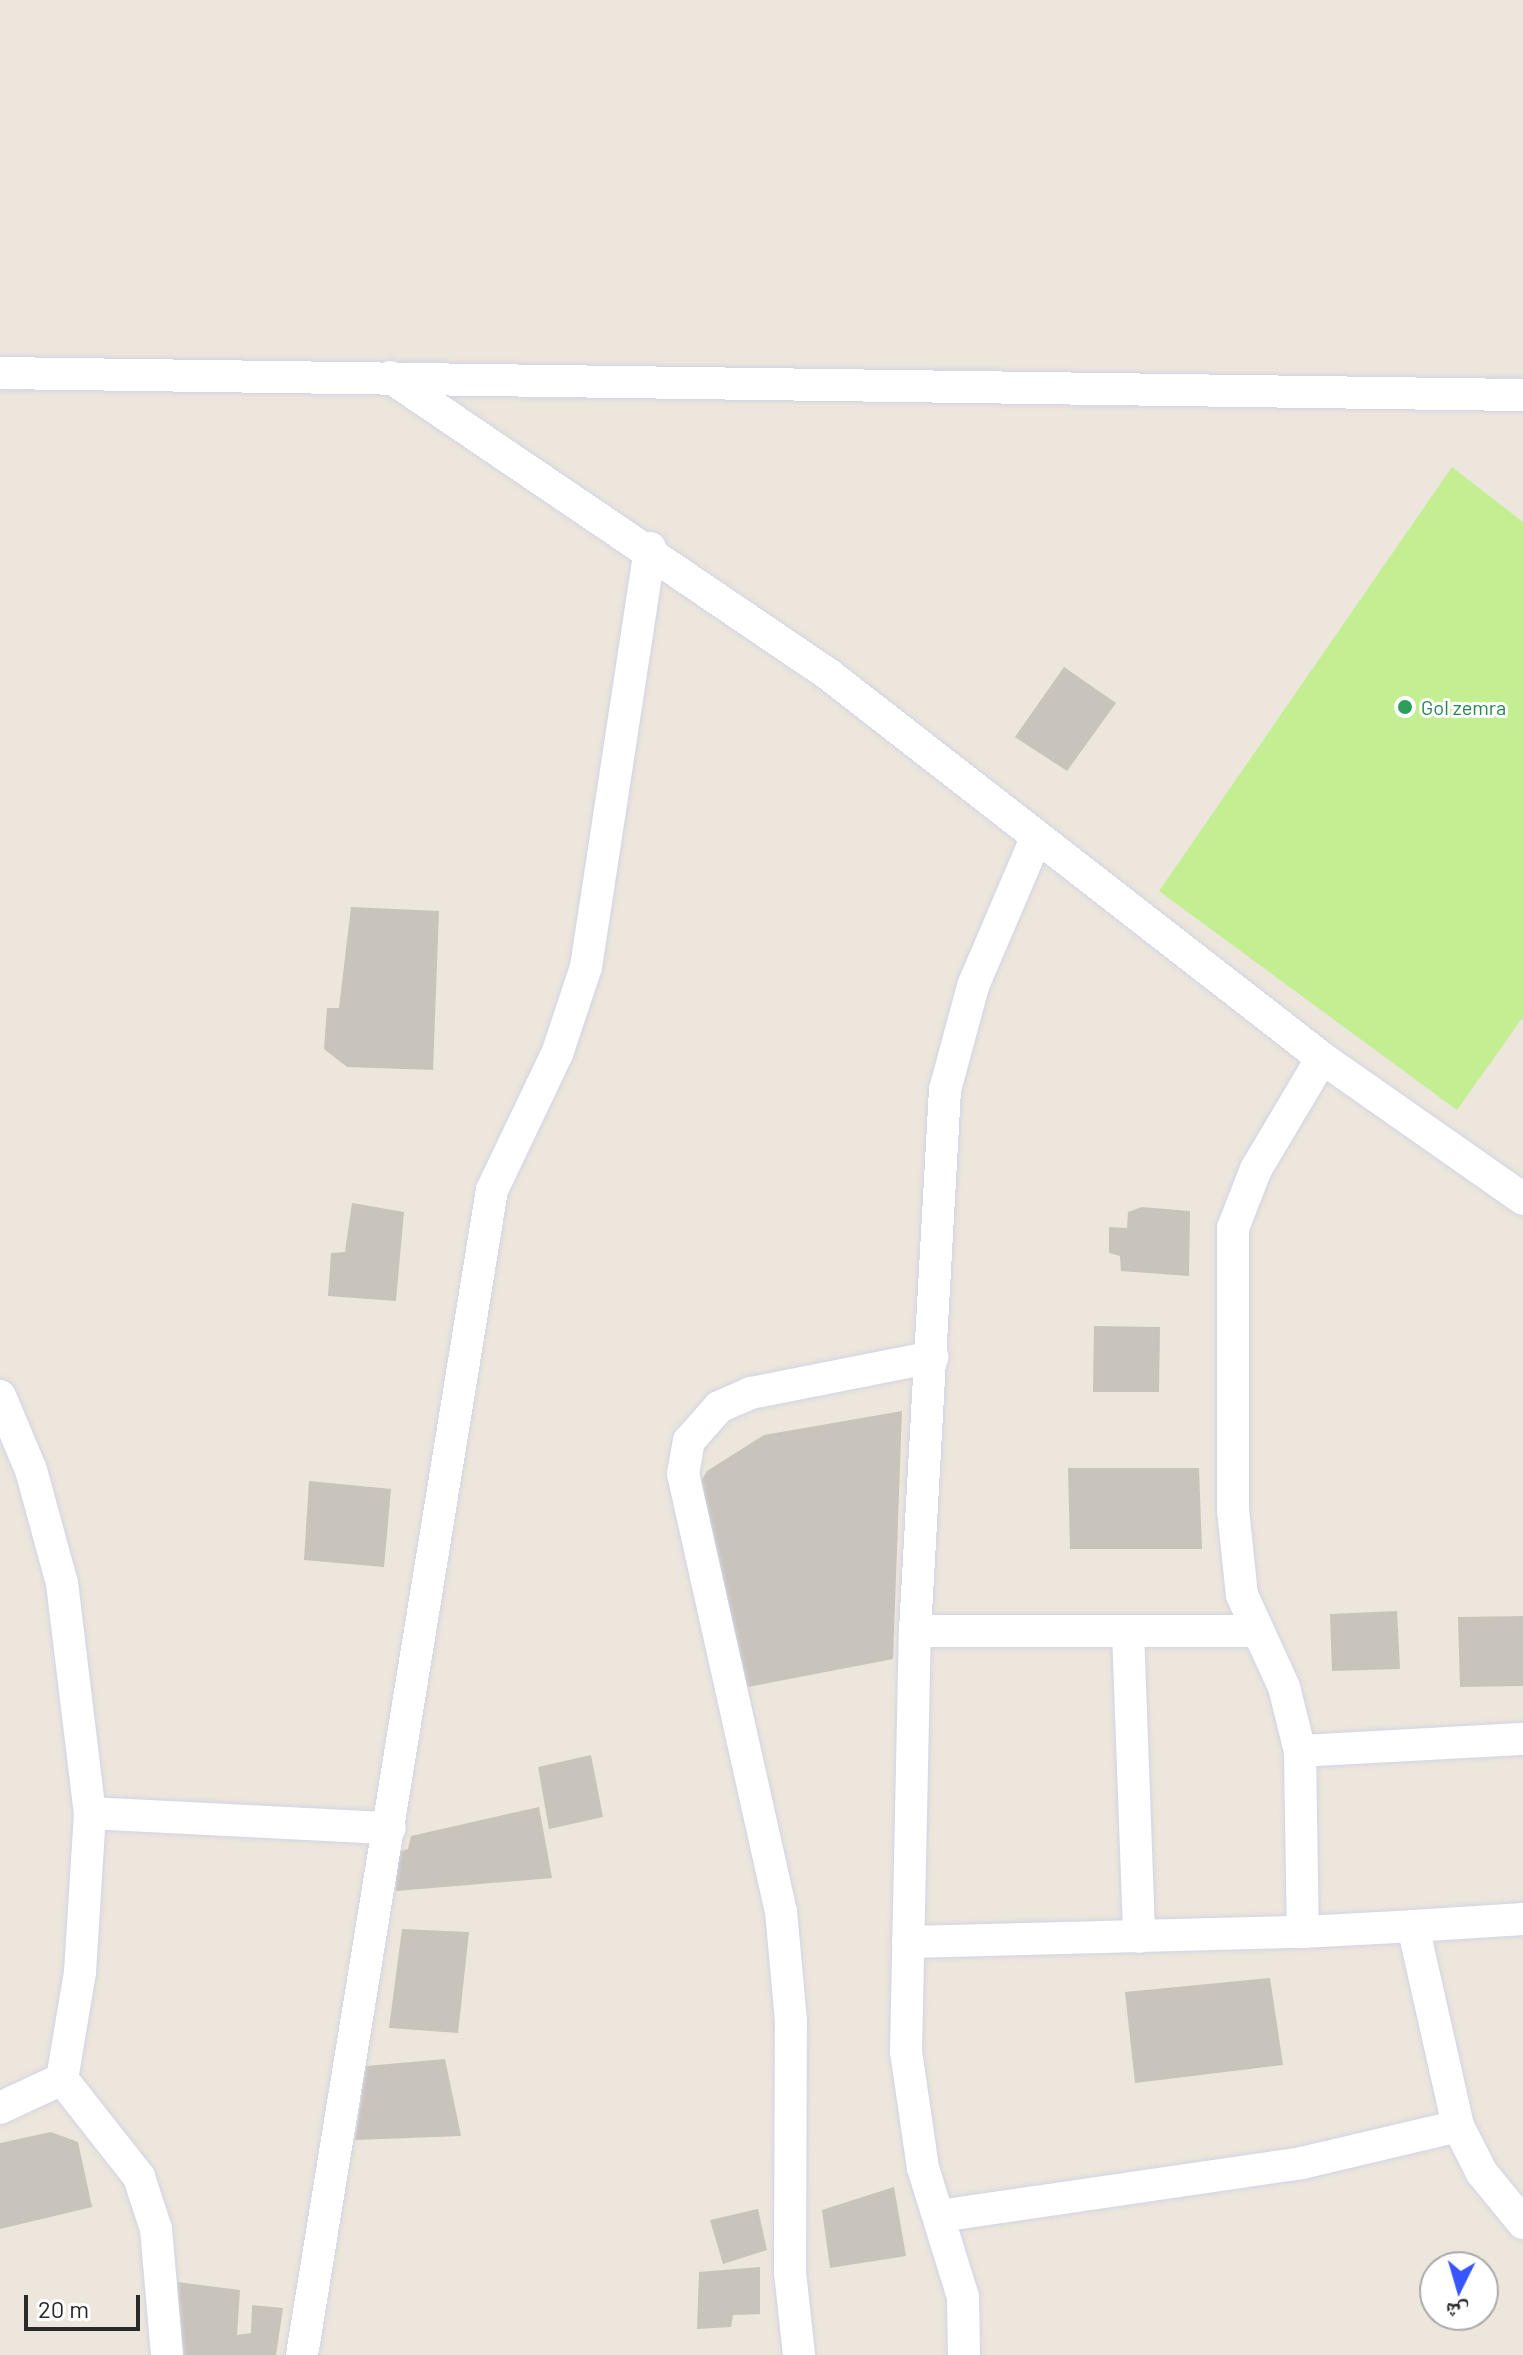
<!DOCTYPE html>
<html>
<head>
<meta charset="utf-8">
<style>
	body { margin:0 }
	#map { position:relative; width:1523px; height:2355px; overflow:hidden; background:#ede6dc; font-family:Barlow,"Noto Naskh Arabic",sans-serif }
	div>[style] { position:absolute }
	.pitch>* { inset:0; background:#c3ee91 }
	.building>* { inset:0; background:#c8c3bb }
	.roads { filter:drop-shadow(0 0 2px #d1d4e4) drop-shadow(0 0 2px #d1d4e4) }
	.street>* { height:32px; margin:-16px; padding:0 16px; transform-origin:16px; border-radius:16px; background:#fff }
	.dots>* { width:22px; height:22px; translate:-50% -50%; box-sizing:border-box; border:4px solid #fff; border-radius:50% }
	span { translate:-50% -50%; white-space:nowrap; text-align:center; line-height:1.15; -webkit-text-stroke:6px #fff; paint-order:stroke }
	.leisure-label { font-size:20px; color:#27864d }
	.left { translate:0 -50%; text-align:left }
	.north { position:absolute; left:1419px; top:2251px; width:80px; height:80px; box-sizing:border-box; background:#fff; border:2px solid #aaa; border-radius:50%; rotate:185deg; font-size:22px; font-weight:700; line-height:32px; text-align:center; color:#2a2a2a }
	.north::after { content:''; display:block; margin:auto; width:28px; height:36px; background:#3756ff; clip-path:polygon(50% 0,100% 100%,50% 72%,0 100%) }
	.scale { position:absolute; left:24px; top:2295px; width:116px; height:36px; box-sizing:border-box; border:4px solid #2a2a2a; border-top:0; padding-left:10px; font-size:24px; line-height:28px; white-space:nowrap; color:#2a2a2a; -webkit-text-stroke:6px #fff; paint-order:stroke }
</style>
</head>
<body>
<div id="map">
	<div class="pitch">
		<i style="clip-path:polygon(1452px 467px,1523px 522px,1523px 1017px,1457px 1110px,1159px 891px)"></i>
	</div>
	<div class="building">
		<i style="clip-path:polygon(1064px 667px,1116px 703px,1067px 771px,1015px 737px)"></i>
		<i style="clip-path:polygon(351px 907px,439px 911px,433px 1070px,347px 1067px,324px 1049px,327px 1008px,339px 1008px)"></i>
		<i style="clip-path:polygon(352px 1203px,404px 1212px,396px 1301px,328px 1296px,331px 1253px,345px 1252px)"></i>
		<i style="clip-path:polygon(1142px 1207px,1190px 1211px,1189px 1276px,1121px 1271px,1120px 1256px,1109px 1253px,1109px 1227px,1127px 1228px,1128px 1212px)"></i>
		<i style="clip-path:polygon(1094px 1326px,1160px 1327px,1159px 1392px,1093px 1392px)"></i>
		<i style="clip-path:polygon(902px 1411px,893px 1659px,738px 1689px,697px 1488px,707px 1471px,764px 1435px)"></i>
		<i style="clip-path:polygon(1068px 1468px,1199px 1468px,1202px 1549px,1070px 1549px)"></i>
		<i style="clip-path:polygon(309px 1481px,391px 1489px,384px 1567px,304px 1560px)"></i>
		<i style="clip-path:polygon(1397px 1611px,1400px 1669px,1332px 1671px,1330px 1614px)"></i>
		<i style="clip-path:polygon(1523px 1616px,1523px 1686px,1460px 1687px,1458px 1617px)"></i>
		<i style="clip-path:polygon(591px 1755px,603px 1817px,549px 1829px,538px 1767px)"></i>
		<i style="clip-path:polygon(539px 1807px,552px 1878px,396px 1891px,396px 1853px,408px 1849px,411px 1836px)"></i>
		<i style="clip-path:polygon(402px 1929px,469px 1932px,458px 2033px,389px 2028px)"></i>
		<i style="clip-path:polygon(1270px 1978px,1283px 2065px,1135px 2083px,1125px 1992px)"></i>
		<i style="clip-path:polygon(445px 2059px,461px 2136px,355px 2140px,366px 2066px)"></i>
		<i style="clip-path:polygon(51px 2132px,78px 2142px,92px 2207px,0 2229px,0 2143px)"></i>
		<i style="clip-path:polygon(894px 2187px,906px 2256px,830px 2268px,822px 2210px)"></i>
		<i style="clip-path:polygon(758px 2209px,767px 2250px,723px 2264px,710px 2220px)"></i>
		<i style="clip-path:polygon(760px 2267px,760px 2314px,733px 2315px,731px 2327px,697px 2329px,699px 2272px)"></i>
		<i style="clip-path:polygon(177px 2282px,240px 2290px,237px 2335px,251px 2333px,252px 2305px,283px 2308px,276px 2355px,176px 2355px)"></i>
	</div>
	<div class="roads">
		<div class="street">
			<i style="left:0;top:373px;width:1523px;rotate:0.83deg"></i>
			<i style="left:390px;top:377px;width:529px;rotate:34.14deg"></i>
			<i style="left:828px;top:674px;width:626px;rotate:37.86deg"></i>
			<i style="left:1322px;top:1058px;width:246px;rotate:35deg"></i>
			<i style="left:1322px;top:1058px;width:129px;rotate:120.7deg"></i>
			<i style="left:1256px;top:1169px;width:63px;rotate:111.3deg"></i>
			<i style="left:1233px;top:1228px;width:282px;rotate:90deg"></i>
			<i style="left:1233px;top:1510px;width:85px;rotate:84deg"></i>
			<i style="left:1242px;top:1595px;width:101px;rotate:65.5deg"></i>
			<i style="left:1284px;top:1687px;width:66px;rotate:76deg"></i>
			<i style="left:1300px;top:1751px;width:181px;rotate:89.1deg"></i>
			<i style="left:1303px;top:1932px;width:110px;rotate:-3.1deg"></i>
			<i style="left:1413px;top:1926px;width:205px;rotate:77.3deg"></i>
			<i style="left:1458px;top:2126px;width:53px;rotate:62.9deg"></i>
			<i style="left:1482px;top:2173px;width:65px;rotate:50.6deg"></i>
			<i style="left:0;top:1396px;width:80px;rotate:67.3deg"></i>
			<i style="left:31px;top:1470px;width:117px;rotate:74.7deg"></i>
			<i style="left:62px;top:1583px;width:232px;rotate:83.1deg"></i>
			<i style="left:90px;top:1813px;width:159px;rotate:93.6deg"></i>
			<i style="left:80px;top:1972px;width:109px;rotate:99.5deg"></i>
			<i style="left:62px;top:2079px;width:68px;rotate:154.9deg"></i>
			<i style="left:915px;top:1631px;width:343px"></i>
			<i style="left:1128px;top:1631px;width:306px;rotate:87.9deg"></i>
			<i style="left:1300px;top:1751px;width:223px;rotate:-3.1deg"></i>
			<i style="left:90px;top:1813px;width:300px;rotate:2.9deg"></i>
			<i style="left:1413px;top:1926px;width:110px;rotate:-3.6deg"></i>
			<i style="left:908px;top:1942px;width:395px;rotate:-1.5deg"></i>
			<i style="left:62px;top:2079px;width:125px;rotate:51.8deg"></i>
			<i style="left:139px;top:2177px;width:55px;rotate:71.9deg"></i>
			<i style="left:156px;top:2229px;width:126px;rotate:85deg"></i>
			<i style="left:939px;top:2216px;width:367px;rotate:-8.3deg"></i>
			<i style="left:1302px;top:2163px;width:160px;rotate:-13.3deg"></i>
			<i style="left:302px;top:2355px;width:1180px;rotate:-80.74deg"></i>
			<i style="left:492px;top:1190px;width:151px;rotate:-64.5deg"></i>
			<i style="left:557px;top:1054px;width:92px;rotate:-71.6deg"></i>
			<i style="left:586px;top:967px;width:424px;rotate:-81.3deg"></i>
			<i style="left:799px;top:2355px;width:83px;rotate:-96.2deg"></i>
			<i style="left:790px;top:2272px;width:251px;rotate:-89.8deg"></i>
			<i style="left:791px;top:2021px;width:109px;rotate:-95.2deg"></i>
			<i style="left:781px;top:1912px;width:449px;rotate:-102.6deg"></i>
			<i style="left:683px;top:1474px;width:34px;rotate:-80deg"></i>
			<i style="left:689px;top:1441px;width:45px;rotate:-48.6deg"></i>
			<i style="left:719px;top:1407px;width:35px;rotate:-24deg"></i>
			<i style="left:751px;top:1393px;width:185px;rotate:-11.2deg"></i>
			<i style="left:964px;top:2355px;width:58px;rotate:-91deg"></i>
			<i style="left:963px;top:2297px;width:135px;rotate:-107.2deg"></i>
			<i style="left:923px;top:2168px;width:117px;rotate:-98.3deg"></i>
			<i style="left:906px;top:2052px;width:421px;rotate:-88.8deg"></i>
			<i style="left:915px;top:1631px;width:542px;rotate:-86.83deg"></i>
			<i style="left:945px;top:1090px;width:108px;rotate:-74.9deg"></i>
			<i style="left:973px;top:986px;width:161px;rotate:-66.9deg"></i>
		</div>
	</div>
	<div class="dots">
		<i style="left:1405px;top:707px;background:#2e9e5b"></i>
	</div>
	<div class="leisure-label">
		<span class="left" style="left:1421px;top:707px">Gol zemra</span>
	</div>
	<div class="north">ش</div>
	<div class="scale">20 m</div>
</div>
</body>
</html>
